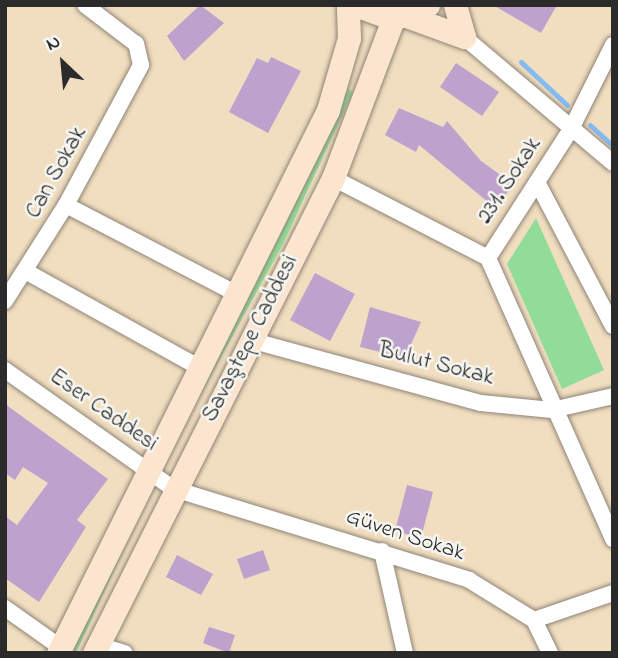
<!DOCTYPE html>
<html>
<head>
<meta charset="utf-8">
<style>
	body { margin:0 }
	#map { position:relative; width:618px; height:658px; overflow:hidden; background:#f1dec0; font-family:"Indie Flower",sans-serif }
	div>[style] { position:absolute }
	.green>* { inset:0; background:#91dc99 }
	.stream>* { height:5px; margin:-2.5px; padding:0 2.5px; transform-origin:2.5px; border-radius:2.5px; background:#83bbf3 }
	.building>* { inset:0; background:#bda2cd }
	.roads { filter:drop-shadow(0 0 2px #8e8476) drop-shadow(0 0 2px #8e8476) }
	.minor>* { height:16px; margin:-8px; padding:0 8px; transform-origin:8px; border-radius:8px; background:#fff }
	.secondary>* { height:23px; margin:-11.5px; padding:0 11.5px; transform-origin:11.5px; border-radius:11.5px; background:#fbe5cf }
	span { translate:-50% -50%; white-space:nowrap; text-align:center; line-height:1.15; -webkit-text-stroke:5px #f6f6f2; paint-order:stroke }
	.street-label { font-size:23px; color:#2b2b2b }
	.frame { position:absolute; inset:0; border:7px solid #2b2b2b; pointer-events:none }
	.north { position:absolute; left:28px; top:28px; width:70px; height:70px; -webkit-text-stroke:5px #f6f6f2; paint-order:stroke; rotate:334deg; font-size:19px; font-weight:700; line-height:28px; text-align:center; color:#2b2b2b }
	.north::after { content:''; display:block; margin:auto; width:24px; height:32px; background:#2b2b2b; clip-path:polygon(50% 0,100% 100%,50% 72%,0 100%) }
</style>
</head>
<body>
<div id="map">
	<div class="green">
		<i style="clip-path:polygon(348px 89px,353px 92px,283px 244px,176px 439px)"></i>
		<i style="clip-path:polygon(536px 218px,604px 370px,562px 389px,507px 264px)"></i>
		<i style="clip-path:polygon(147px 499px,76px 653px,72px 653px)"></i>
	</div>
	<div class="stream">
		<i style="left:521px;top:62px;width:63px;rotate:43.1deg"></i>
		<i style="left:590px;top:125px;width:31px;rotate:42deg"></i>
	</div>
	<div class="building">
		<i style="clip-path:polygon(200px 5px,224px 23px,184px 61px,167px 36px)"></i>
		<i style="clip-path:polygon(493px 5px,557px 5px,541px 33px)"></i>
		<i style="clip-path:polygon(271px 57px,301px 71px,268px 133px,229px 112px,257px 58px,268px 63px)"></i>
		<i style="clip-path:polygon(456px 63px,499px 92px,482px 116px,440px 87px)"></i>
		<i style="clip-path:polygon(399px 108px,443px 127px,447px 121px,481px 161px,514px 185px,494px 207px,419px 145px,416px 152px,385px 135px)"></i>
		<i style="clip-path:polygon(315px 273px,355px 294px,330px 341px,290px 320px)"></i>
		<i style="clip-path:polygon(370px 307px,421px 322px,405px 358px,360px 347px)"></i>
		<i style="clip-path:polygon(5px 404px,108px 479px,77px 520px,86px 527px,39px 602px,5px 578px,5px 516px,17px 525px,48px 483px,23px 467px,15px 480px,5px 473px)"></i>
		<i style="clip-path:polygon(407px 485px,433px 492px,421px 538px,395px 531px)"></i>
		<i style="clip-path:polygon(263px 550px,270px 570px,244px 579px,237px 559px)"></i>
		<i style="clip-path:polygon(177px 555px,213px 574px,201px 595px,166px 577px)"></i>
		<i style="clip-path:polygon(209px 627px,235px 635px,229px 653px,203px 643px)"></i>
	</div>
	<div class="roads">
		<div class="minor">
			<i style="left:464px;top:37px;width:195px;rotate:40.2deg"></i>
			<i style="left:333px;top:178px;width:174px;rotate:27.3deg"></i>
			<i style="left:488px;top:258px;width:308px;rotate:66deg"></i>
			<i style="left:537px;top:182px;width:163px;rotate:62.2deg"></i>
			<i style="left:66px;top:205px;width:193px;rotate:27.5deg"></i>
			<i style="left:488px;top:258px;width:153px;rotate:-57.2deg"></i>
			<i style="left:571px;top:129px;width:94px;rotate:-63.4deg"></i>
			<i style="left:27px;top:272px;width:198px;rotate:29deg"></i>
			<i style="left:5px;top:301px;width:114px;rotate:-57.6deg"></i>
			<i style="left:66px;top:205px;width:159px;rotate:-61.8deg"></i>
			<i style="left:141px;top:65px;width:22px;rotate:-103deg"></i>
			<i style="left:136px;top:44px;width:64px;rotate:-142.6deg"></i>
			<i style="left:250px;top:340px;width:239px;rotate:15.3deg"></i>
			<i style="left:481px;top:403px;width:71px;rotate:5.6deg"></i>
			<i style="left:552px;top:410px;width:63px;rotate:-12.9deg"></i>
			<i style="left:5px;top:370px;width:207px;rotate:35.2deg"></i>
			<i style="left:174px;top:489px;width:309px;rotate:17.1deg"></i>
			<i style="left:469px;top:580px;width:76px;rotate:31.6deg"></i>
			<i style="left:534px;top:620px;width:83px;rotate:-18.9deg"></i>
			<i style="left:382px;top:551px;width:105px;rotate:77.3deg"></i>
			<i style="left:5px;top:608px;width:67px;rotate:35.3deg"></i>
			<i style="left:534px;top:620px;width:37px;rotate:64deg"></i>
			<i style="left:98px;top:645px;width:28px;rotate:17deg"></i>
		</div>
		<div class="secondary">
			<i style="left:355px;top:5px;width:40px;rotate:20.2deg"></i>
			<i style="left:393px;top:19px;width:38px;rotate:-22deg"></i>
			<i style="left:455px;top:5px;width:33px;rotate:74deg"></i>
			<i style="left:409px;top:17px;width:59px;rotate:20deg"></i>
			<i style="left:58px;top:653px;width:606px;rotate:-63.56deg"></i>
			<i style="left:328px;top:110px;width:75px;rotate:-73.7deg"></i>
			<i style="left:349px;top:38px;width:33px;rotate:-92deg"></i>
			<i style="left:94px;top:653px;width:532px;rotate:-63.29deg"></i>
			<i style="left:333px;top:178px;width:170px;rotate:-69.3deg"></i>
		</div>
	</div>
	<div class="street-label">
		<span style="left:57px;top:173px;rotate:-61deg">Can Sokak</span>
		<span style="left:510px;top:181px;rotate:-57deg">231. Sokak</span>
		<span style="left:251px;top:339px;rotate:-63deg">Savaştepe Caddesi</span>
		<span style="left:436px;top:365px;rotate:14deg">Bulut Sokak</span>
		<span style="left:103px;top:411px;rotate:35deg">Eser Caddesi</span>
		<span style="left:405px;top:536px;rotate:18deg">Güven Sokak</span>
	</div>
	<div class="frame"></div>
	<div class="north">N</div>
</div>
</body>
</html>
